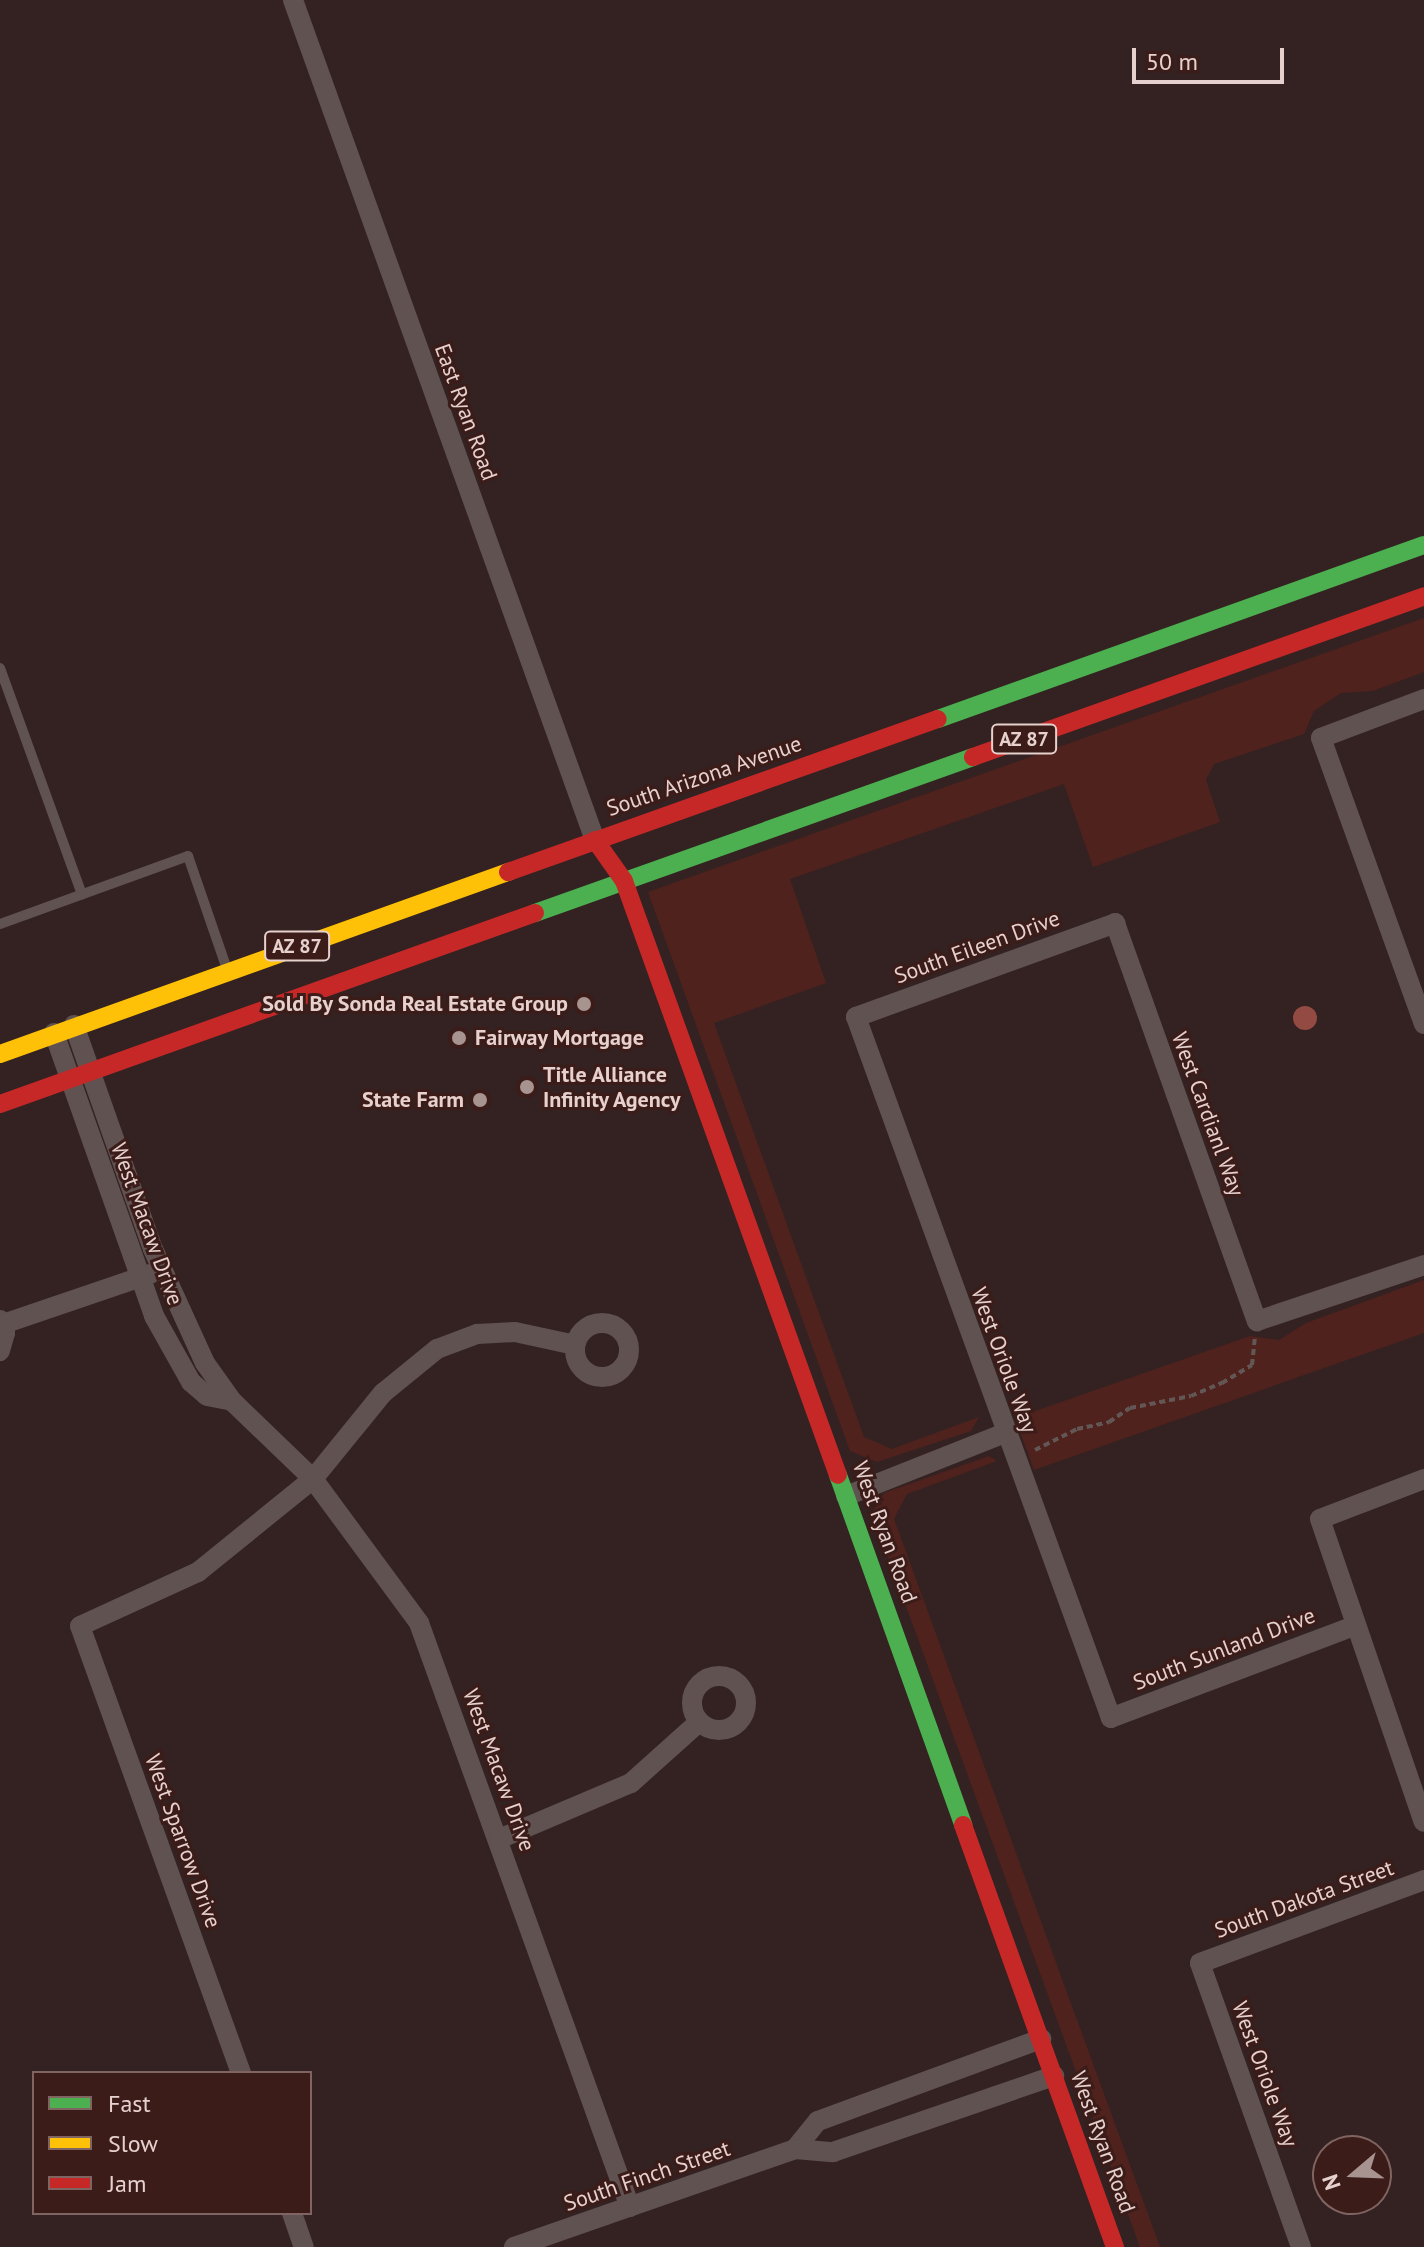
<!DOCTYPE html>
<html>
<head>
<meta charset="utf-8">
<style>
	body { margin:0 }
	#map { position:relative; width:1424px; height:2247px; overflow:hidden; background:#332221; font-family:"PT Sans",sans-serif }
	div>[style] { position:absolute }
	.green>* { inset:0; background:#4f221d }
	.water>* { inset:0; background:#924a42 }
	.round { border-radius:50% }
	.path>* { height:4px; margin-top:-2px; transform-origin:0; background:repeating-linear-gradient(90deg,#635756 0 6px,transparent 0 10px) }
	.lane>* { height:10px; margin:-5px; padding:0 5px; transform-origin:5px; border-radius:5px; background:#5f5251 }
	.street>* { height:20px; margin:-10px; padding:0 10px; transform-origin:10px; border-radius:10px; background:#5f5251 }
	.street>.ring { margin:-10px; padding:0; box-sizing:content-box; background:none; border:20px solid #5f5251; border-radius:50% }
	.fast>* { height:18px; margin:-9px; padding:0 9px; transform-origin:9px; border-radius:9px; background:#4caf50 }
	.slow>* { height:18px; margin:-9px; padding:0 9px; transform-origin:9px; border-radius:9px; background:#ffc107 }
	.jam>* { height:18px; margin:-9px; padding:0 9px; transform-origin:9px; border-radius:9px; background:#c62828 }
	.dots>* { width:22px; height:22px; translate:-50% -50%; box-sizing:border-box; border:4px solid #3b1c19; border-radius:50% }
	span { translate:-50% -50%; white-space:nowrap; text-align:center; line-height:1.15; -webkit-text-stroke:6px #3b1c19; paint-order:stroke }
	.shield-label span { padding:2px 6px; background:#3b1c19; border:2px solid; border-radius:6px; -webkit-text-stroke-width:0 }
	.shield-label { font-size:20px; color:#e6d1ce; font-weight:700 }
	.street-label { font-size:22px; color:#e6d1ce }
	.poi-label { font-size:22px; color:#e6d1ce; font-weight:700 }
	.right { translate:-100% -50%; text-align:right }
	.left { translate:0 -50%; text-align:left }
	.legend { position:absolute; left:32px; top:2071px; width:280px; height:144px; box-sizing:border-box; background:#3b1c19; border:2px solid #7f6461; margin:0; padding:10px 14px; list-style:none; font-size:24px; color:#e6d1ce }
	.legend li { display:flex; align-items:center; gap:16px; height:40px }
	.legend b { width:40px; border:2px solid #7f6461 }
	.north { position:absolute; left:1312px; top:2135px; width:80px; height:80px; box-sizing:border-box; background:#3b1c19; border:2px solid #7f6461; border-radius:50%; rotate:251deg; font-size:22px; font-weight:700; line-height:32px; text-align:center; color:#e6d1ce }
	.north::after { content:''; display:block; margin:auto; width:28px; height:36px; background:#a79491; clip-path:polygon(50% 0,100% 100%,50% 72%,0 100%) }
	.scale { position:absolute; left:1132px; top:48px; width:152px; height:36px; box-sizing:border-box; border:4px solid #e6d1ce; border-top:0; padding-left:10px; font-size:24px; line-height:28px; white-space:nowrap; color:#e6d1ce; -webkit-text-stroke:6px #3b1c19; paint-order:stroke }
</style>
</head>
<body>
<div id="map">
	<div class="green">
		<i style="clip-path:polygon(1424px 618px,1424px 672px,1373px 691px,1341px 693px,1314px 711px,1304px 734px,1214px 764px,1206px 780px,1220px 822px,1093px 867px,1064px 784px,790px 879px,826px 983px,714px 1023px,864px 1437px,892px 1449px,979px 1417px,971px 1431px,877px 1462px,850px 1451px,648px 892px)"></i>
		<i style="clip-path:polygon(1424px 1280px,1424px 1333px,1034px 1470px,1015px 1418px,1250px 1336px,1279px 1340px,1306px 1323px)"></i>
		<i style="clip-path:polygon(989px 1456px,997px 1461px,907px 1494px,894px 1519px,1160px 2247px,1140px 2247px,872px 1513px,884px 1493px)"></i>
	</div>
	<div class="water">
		<i class="round" style="left:1293px;top:1006px;width:24px;height:24px"></i>
	</div>
	<div class="path">
		<i style="left:1035px;top:1450px;width:47px;rotate:-26.6deg"></i>
		<i style="left:1077px;top:1429px;width:33px;rotate:-12deg"></i>
		<i style="left:1109px;top:1422px;width:25px;rotate:-34deg"></i>
		<i style="left:1130px;top:1408px;width:62px;rotate:-11.1deg"></i>
		<i style="left:1191px;top:1396px;width:34px;rotate:-23deg"></i>
		<i style="left:1222px;top:1383px;width:35px;rotate:-31deg"></i>
		<i style="left:1252px;top:1365px;width:27px;rotate:-84deg"></i>
	</div>
	<div class="lane">
		<i style="left:0;top:668px;width:241px;rotate:70.1deg"></i>
		<i style="left:0;top:924px;width:200px;rotate:-19.9deg"></i>
		<i style="left:188px;top:856px;width:120px;rotate:71deg"></i>
	</div>
	<div class="street">
		<i style="left:293px;top:0;width:893px;rotate:70.23deg"></i>
		<i style="left:1424px;top:699px;width:110px;rotate:159.3deg"></i>
		<i style="left:1321px;top:738px;width:304px;rotate:70.2deg"></i>
		<i style="left:74px;top:1025px;width:238px;rotate:70.6deg"></i>
		<i style="left:153px;top:1249px;width:125px;rotate:65.5deg"></i>
		<i style="left:205px;top:1363px;width:47px;rotate:54.6deg"></i>
		<i style="left:232px;top:1401px;width:112px;rotate:43.9deg"></i>
		<i style="left:313px;top:1479px;width:179px;rotate:53.6deg"></i>
		<i style="left:419px;top:1623px;width:621px;rotate:70.14deg"></i>
		<i style="left:54px;top:1033px;width:300px;rotate:70.5deg"></i>
		<i style="left:154px;top:1316px;width:76px;rotate:60.7deg"></i>
		<i style="left:191px;top:1382px;width:21px;rotate:41deg"></i>
		<i style="left:207px;top:1396px;width:25px;rotate:11deg"></i>
		<i style="left:0;top:1320px;width:14px;rotate:69deg"></i>
		<i style="left:5px;top:1333px;width:19px;rotate:106deg"></i>
		<i class="ring" style="left:575px;top:1323px;width:34px;height:34px"></i>
		<i style="left:3px;top:1324px;width:155px;rotate:-18.8deg"></i>
		<i style="left:1424px;top:1479px;width:111px;rotate:159deg"></i>
		<i style="left:1320px;top:1519px;width:320px;rotate:71.1deg"></i>
		<i style="left:846px;top:1496px;width:171px;rotate:-21.6deg"></i>
		<i style="left:1354px;top:1626px;width:260px;rotate:159.3deg"></i>
		<i style="left:1111px;top:1718px;width:746px;rotate:-109.99deg"></i>
		<i style="left:856px;top:1017px;width:276px;rotate:-19.9deg"></i>
		<i style="left:1115px;top:923px;width:423px;rotate:70.4deg"></i>
		<i style="left:1257px;top:1321px;width:176px;rotate:-18.5deg"></i>
		<i class="ring" style="left:692px;top:1676px;width:34px;height:34px"></i>
		<i style="left:499px;top:1839px;width:143px;rotate:-23deg"></i>
		<i style="left:631px;top:1783px;width:91px;rotate:-41.9deg"></i>
		<i style="left:241px;top:2073px;width:475px;rotate:-109.8deg"></i>
		<i style="left:80px;top:1626px;width:130px;rotate:-24.6deg"></i>
		<i style="left:198px;top:1572px;width:148px;rotate:-39deg"></i>
		<i style="left:313px;top:1479px;width:111px;rotate:-50.9deg"></i>
		<i style="left:383px;top:1393px;width:70px;rotate:-39.2deg"></i>
		<i style="left:437px;top:1349px;width:43px;rotate:-20.6deg"></i>
		<i style="left:477px;top:1334px;width:38px;rotate:-3deg"></i>
		<i style="left:515px;top:1332px;width:61px;rotate:12.2deg"></i>
		<i style="left:795px;top:2149px;width:36px;rotate:-51deg"></i>
		<i style="left:818px;top:2121px;width:238px;rotate:-20.2deg"></i>
		<i style="left:292px;top:2213px;width:36px;rotate:71deg"></i>
		<i style="left:514px;top:2247px;width:298px;rotate:-19.2deg"></i>
		<i style="left:795px;top:2149px;width:38px;rotate:5deg"></i>
		<i style="left:833px;top:2152px;width:234px;rotate:-19deg"></i>
		<i style="left:1301px;top:2247px;width:301px;rotate:-109.6deg"></i>
		<i style="left:1200px;top:1963px;width:239px;rotate:-20.3deg"></i>
	</div>
	<div class="fast">
		<i style="left:938px;top:719px;width:516px;rotate:-19.7deg"></i>
		<i style="left:535px;top:913px;width:465px;rotate:-19.6deg"></i>
		<i style="left:838px;top:1475px;width:372px;rotate:70.3deg"></i>
	</div>
	<div class="slow">
		<i style="left:0;top:1054px;width:540px;rotate:-19.71deg"></i>
	</div>
	<div class="jam">
		<i style="left:973px;top:757px;width:479px;rotate:-19.6deg"></i>
		<i style="left:595px;top:840px;width:50px;rotate:54.7deg"></i>
		<i style="left:624px;top:881px;width:631px;rotate:70.19deg"></i>
		<i style="left:508px;top:872px;width:456px;rotate:-19.6deg"></i>
		<i style="left:0;top:1104px;width:568px;rotate:-19.65deg"></i>
		<i style="left:963px;top:1825px;width:449px;rotate:70.2deg"></i>
	</div>
	<div class="dots">
		<i style="left:584px;top:1004px;background:#a79491"></i>
		<i style="left:459px;top:1038px;background:#a79491"></i>
		<i style="left:527px;top:1087px;background:#a79491"></i>
		<i style="left:480px;top:1100px;background:#a79491"></i>
	</div>
	<div class="shield-label">
		<span style="left:1024px;top:739px">AZ 87</span>
		<span style="left:297px;top:946px">AZ 87</span>
	</div>
	<div class="street-label">
		<span style="left:466px;top:412px;rotate:70deg">East Ryan Road</span>
		<span style="left:704px;top:776px;rotate:-19deg">South Arizona Avenue</span>
		<span style="left:977px;top:947px;rotate:-20deg">South Eileen Drive</span>
		<span style="left:1208px;top:1114px;rotate:70deg">West Cardianl Way</span>
		<span style="left:147px;top:1224px;rotate:70deg">West Macaw Drive</span>
		<span style="left:1004px;top:1360px;rotate:70deg">West Oriole Way</span>
		<span style="left:885px;top:1532px;rotate:70deg">West Ryan Road</span>
		<span style="left:1224px;top:1649px;rotate:-21deg">South Sunland Drive</span>
		<span style="left:499px;top:1770px;rotate:70deg">West Macaw Drive</span>
		<span style="left:183px;top:1841px;rotate:70deg">West Sparrow Drive</span>
		<span style="left:1304px;top:1899px;rotate:-20deg">South Dakota Street</span>
		<span style="left:1265px;top:2074px;rotate:70deg">West Oriole Way</span>
		<span style="left:1103px;top:2142px;rotate:70deg">West Ryan Road</span>
		<span style="left:647px;top:2176px;rotate:-19deg">South Finch Street</span>
	</div>
	<div class="poi-label">
		<span class="right" style="left:568px;top:1004px">Sold By Sonda Real Estate Group</span>
		<span class="left" style="left:475px;top:1038px">Fairway Mortgage</span>
		<span class="left" style="left:543px;top:1087px">Title Alliance<br>Infinity Agency</span>
		<span class="right" style="left:464px;top:1100px">State Farm</span>
	</div>
	<ul class="legend">
	<li><b style="height:10px;background:#4caf50"></b>Fast</li>
	<li><b style="height:10px;background:#ffc107"></b>Slow</li>
	<li><b style="height:10px;background:#c62828"></b>Jam</li>
	</ul>
	<div class="north">N</div>
	<div class="scale">50 m</div>
</div>
</body>
</html>
